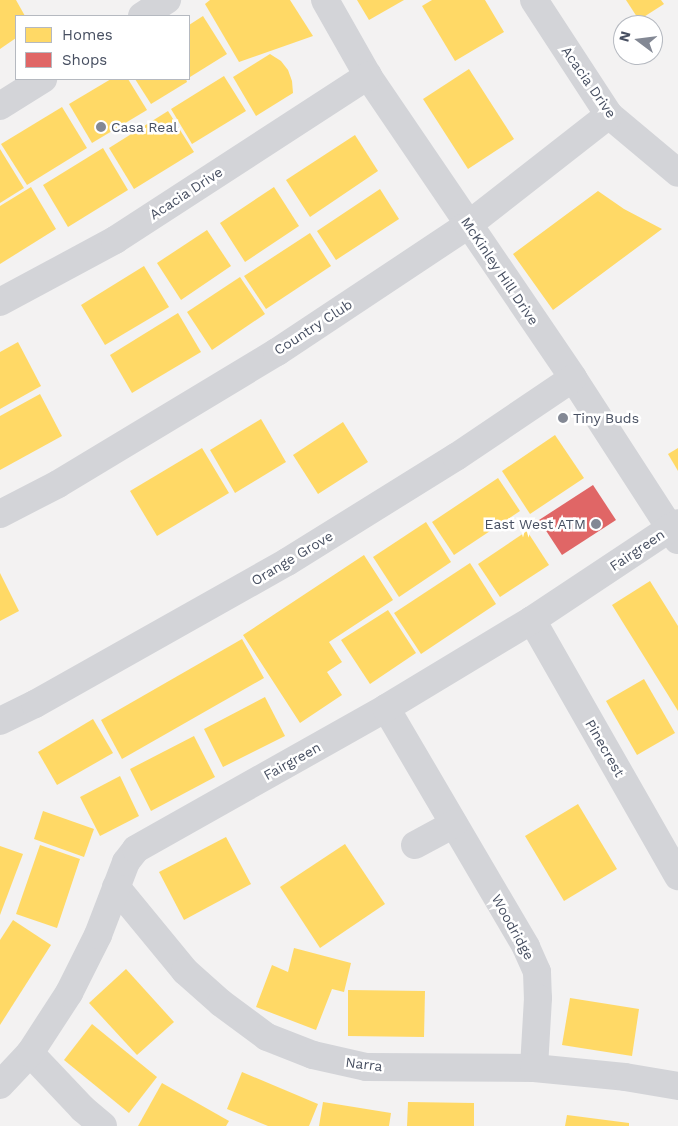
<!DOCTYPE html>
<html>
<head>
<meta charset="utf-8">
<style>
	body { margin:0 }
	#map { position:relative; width:678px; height:1126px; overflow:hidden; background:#f3f2f2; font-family:"Work Sans",sans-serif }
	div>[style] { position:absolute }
	.homes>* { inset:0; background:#ffd966 }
	.shops>* { inset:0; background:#e06666 }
	.minor>* { height:28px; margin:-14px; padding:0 14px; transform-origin:14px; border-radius:14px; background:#d3d4d8 }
	.dots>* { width:14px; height:14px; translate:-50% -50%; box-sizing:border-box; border:2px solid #fff; border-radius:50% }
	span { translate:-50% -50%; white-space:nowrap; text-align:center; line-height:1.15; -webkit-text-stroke:5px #fff; paint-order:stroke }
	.street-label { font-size:14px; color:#474f61 }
	.poi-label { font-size:14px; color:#474f61 }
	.left { translate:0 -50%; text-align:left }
	.right { translate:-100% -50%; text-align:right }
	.legend { position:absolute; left:15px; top:15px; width:175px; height:65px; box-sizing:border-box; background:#fff; border:1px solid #b5b9c0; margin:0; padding:6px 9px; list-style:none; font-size:15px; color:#474f61 }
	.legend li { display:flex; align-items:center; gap:10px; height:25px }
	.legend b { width:25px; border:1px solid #b5b9c0 }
	.north { position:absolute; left:613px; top:15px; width:50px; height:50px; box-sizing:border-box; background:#fff; border:1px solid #b5b9c0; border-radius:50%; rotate:285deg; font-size:14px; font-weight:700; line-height:20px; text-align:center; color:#474f61 }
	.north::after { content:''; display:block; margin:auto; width:18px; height:22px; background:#838894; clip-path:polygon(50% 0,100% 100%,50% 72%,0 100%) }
</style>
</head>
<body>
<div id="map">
	<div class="homes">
		<i style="clip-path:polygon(0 0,16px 0,25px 16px,16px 16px,16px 38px,0 49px)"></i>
		<i style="clip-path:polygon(210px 0,290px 0,313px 36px,239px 62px,205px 4px)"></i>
		<i style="clip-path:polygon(357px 0,404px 0,369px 20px)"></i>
		<i style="clip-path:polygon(432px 0,485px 0,504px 32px,455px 61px,422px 6px)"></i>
		<i style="clip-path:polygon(626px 0,661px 0,664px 4px,639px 20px)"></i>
		<i style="clip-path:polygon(203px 16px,227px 54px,190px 77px,189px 25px)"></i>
		<i style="clip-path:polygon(270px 54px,281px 61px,288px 70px,292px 81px,293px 93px,256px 116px,233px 77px)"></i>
		<i style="clip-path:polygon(469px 69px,514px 139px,468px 169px,423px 99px)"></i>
		<i style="clip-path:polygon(224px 76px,246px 111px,192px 144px,171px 109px)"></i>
		<i style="clip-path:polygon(111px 79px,128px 79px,147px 110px,92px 143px,69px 104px)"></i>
		<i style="clip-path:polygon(135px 79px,186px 79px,187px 82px,151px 104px)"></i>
		<i style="clip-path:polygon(62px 107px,87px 148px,27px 185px,1px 144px)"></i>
		<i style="clip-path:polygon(168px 111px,194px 152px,134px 189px,109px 148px)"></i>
		<i style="clip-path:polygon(355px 135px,378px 171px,310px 217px,286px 180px)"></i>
		<i style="clip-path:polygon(103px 148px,128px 190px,68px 227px,43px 185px)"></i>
		<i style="clip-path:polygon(0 149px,24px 188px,0 203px)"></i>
		<i style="clip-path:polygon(31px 187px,56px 229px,0 264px,0 206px)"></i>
		<i style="clip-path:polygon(274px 187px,299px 226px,245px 262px,220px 223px)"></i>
		<i style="clip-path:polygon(380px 189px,399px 219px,336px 260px,317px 231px)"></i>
		<i style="clip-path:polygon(598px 191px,624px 209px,662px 229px,553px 310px,513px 254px)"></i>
		<i style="clip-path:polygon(207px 230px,231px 266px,181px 300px,157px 263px)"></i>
		<i style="clip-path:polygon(310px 233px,331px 266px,266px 309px,244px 276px)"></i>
		<i style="clip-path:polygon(144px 266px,169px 307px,105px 345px,81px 305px)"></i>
		<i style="clip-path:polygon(240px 277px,265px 314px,212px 350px,187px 312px)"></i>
		<i style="clip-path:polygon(178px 313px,201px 352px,132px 393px,110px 355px)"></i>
		<i style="clip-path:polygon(18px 342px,41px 386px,0 409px,0 352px)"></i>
		<i style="clip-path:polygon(40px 394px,62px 436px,0 470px,0 416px)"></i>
		<i style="clip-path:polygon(261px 419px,286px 462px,235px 493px,210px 450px)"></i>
		<i style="clip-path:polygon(343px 422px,368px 462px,318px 494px,293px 455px)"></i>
		<i style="clip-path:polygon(555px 435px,584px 478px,530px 514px,502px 471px)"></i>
		<i style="clip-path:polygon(202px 448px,229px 493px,157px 536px,130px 491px)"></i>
		<i style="clip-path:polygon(678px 448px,678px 471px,668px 454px)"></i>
		<i style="clip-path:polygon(498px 478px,520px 511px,454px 555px,432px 522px)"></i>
		<i style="clip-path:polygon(426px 522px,451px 562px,399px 597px,373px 557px)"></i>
		<i style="clip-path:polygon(527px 531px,549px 565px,500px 597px,478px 564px)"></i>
		<i style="clip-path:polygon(364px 555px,393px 600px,329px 642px,342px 662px,327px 672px,342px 695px,300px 723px,243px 635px)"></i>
		<i style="clip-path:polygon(470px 563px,496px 604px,421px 654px,394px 613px)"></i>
		<i style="clip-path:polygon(0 573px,19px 611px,0 621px)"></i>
		<i style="clip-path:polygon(650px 581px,678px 626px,678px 711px,612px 605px)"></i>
		<i style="clip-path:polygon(388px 610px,416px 653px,370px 684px,341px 640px)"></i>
		<i style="clip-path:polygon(242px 639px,264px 678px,122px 759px,101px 720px)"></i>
		<i style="clip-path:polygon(644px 679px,675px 733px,637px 755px,606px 701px)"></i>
		<i style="clip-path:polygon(265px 697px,285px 736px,223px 767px,204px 729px)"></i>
		<i style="clip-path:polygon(93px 719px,113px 753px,57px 785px,38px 752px)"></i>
		<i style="clip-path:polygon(194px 736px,215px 777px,151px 811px,130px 769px)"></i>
		<i style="clip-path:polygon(120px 776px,139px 816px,100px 836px,80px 797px)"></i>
		<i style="clip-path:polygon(578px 804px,617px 869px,564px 901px,525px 836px)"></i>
		<i style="clip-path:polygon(43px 811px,94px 829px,84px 857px,34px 839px)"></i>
		<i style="clip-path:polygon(226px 837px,251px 884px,184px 920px,159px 872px)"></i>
		<i style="clip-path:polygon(345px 844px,385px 904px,320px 948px,280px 887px)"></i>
		<i style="clip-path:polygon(40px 845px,80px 859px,57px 928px,16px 914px)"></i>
		<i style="clip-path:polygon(0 846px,23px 854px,0 915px)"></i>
		<i style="clip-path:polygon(13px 920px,51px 945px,0 1025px,0 940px)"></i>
		<i style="clip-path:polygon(294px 948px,351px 963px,344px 992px,332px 989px,316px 1030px,256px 1007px,272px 965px,288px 972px)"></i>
		<i style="clip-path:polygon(126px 969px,174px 1022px,137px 1055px,89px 1003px)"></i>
		<i style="clip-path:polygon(348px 990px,425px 991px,424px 1037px,348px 1036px)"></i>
		<i style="clip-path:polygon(570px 998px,639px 1009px,632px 1056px,562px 1045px)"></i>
		<i style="clip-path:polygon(92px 1024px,157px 1077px,129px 1113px,64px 1060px)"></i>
		<i style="clip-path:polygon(242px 1072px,318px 1104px,309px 1126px,268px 1126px,227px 1109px)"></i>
		<i style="clip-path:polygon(162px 1083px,229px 1121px,226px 1126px,138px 1126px)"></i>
		<i style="clip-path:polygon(323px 1102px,391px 1113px,389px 1126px,319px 1126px)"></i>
		<i style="clip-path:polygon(408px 1102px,474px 1103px,474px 1126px,407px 1126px)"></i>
		<i style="clip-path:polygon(567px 1115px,629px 1123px,629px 1126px,565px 1126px)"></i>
	</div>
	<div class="shops">
		<i style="clip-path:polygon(593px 485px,616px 520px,562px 555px,539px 520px)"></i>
	</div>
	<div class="minor">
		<i style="left:325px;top:0;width:87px;rotate:60.5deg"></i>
		<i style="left:368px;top:76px;width:365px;rotate:55.8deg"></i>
		<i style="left:573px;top:378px;width:193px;rotate:57.1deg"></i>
		<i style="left:534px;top:0;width:137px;rotate:56.9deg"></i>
		<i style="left:609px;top:115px;width:90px;rotate:40deg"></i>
		<i style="left:142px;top:16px;width:30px;rotate:-33deg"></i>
		<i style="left:0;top:106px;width:51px;rotate:-32.1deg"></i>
		<i style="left:0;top:302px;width:131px;rotate:-28.3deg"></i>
		<i style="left:115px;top:240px;width:302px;rotate:-33deg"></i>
		<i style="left:0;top:514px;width:65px;rotate:-27.3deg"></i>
		<i style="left:58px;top:484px;width:256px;rotate:-31.1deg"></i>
		<i style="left:277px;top:352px;width:229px;rotate:-33.6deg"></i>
		<i style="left:468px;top:225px;width:179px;rotate:-38deg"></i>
		<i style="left:532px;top:620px;width:295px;rotate:60.3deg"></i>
		<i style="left:386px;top:708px;width:277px;rotate:59.6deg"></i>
		<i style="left:526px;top:947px;width:27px;rotate:66deg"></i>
		<i style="left:537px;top:972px;width:26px;rotate:88deg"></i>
		<i style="left:538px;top:998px;width:70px;rotate:93.3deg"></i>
		<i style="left:0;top:721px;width:39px;rotate:-26deg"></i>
		<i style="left:35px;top:704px;width:289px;rotate:-29.4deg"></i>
		<i style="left:287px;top:562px;width:199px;rotate:-31.9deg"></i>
		<i style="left:456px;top:457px;width:141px;rotate:-34deg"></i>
		<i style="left:415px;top:845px;width:44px;rotate:-28.3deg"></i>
		<i style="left:116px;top:887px;width:109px;rotate:50.6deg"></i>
		<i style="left:185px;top:971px;width:48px;rotate:41.6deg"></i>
		<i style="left:221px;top:1003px;width:57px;rotate:36.5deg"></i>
		<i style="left:267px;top:1037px;width:49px;rotate:21.4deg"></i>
		<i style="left:313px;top:1055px;width:54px;rotate:12.8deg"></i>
		<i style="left:366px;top:1067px;width:168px;rotate:0.3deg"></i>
		<i style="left:534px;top:1068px;width:91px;rotate:5.6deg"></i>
		<i style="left:625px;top:1077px;width:54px;rotate:9.6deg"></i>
		<i style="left:30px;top:1053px;width:77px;rotate:46.6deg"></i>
		<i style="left:83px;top:1109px;width:26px;rotate:40deg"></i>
		<i style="left:0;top:1085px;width:44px;rotate:-46.8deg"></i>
		<i style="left:30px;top:1053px;width:72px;rotate:-57deg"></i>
		<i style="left:69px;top:993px;width:65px;rotate:-63.4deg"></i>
		<i style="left:98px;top:935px;width:78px;rotate:-69deg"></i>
		<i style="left:126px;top:862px;width:16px;rotate:-52deg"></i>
		<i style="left:136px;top:849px;width:287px;rotate:-29.4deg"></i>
		<i style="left:386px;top:708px;width:170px;rotate:-31.1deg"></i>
		<i style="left:532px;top:620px;width:175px;rotate:-33.6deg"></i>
	</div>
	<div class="dots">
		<i style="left:101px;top:127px;background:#838894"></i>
		<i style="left:563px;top:418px;background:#838894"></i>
		<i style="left:596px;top:524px;background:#838894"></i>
	</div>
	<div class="street-label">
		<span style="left:589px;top:82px;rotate:55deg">Acacia Drive</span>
		<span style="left:186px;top:193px;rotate:-33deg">Acacia Drive</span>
		<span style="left:500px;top:271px;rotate:56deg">McKinley Hill Drive</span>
		<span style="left:313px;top:327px;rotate:-33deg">Country Club</span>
		<span style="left:637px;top:550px;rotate:-34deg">Fairgreen</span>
		<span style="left:292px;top:558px;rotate:-31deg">Orange Grove</span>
		<span style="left:605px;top:748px;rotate:60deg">Pinecrest</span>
		<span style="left:292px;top:761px;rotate:-29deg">Fairgreen</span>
		<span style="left:513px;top:927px;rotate:61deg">Woodridge</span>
		<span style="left:364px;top:1064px;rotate:7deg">Narra</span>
	</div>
	<div class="poi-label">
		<span class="left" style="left:111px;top:127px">Casa Real</span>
		<span class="left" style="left:573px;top:418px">Tiny Buds</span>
		<span class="right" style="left:586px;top:524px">East West ATM</span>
	</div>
	<ul class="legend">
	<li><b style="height:14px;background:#ffd966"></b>Homes</li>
	<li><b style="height:14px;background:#e06666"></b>Shops</li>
	</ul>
	<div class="north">N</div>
</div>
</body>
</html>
